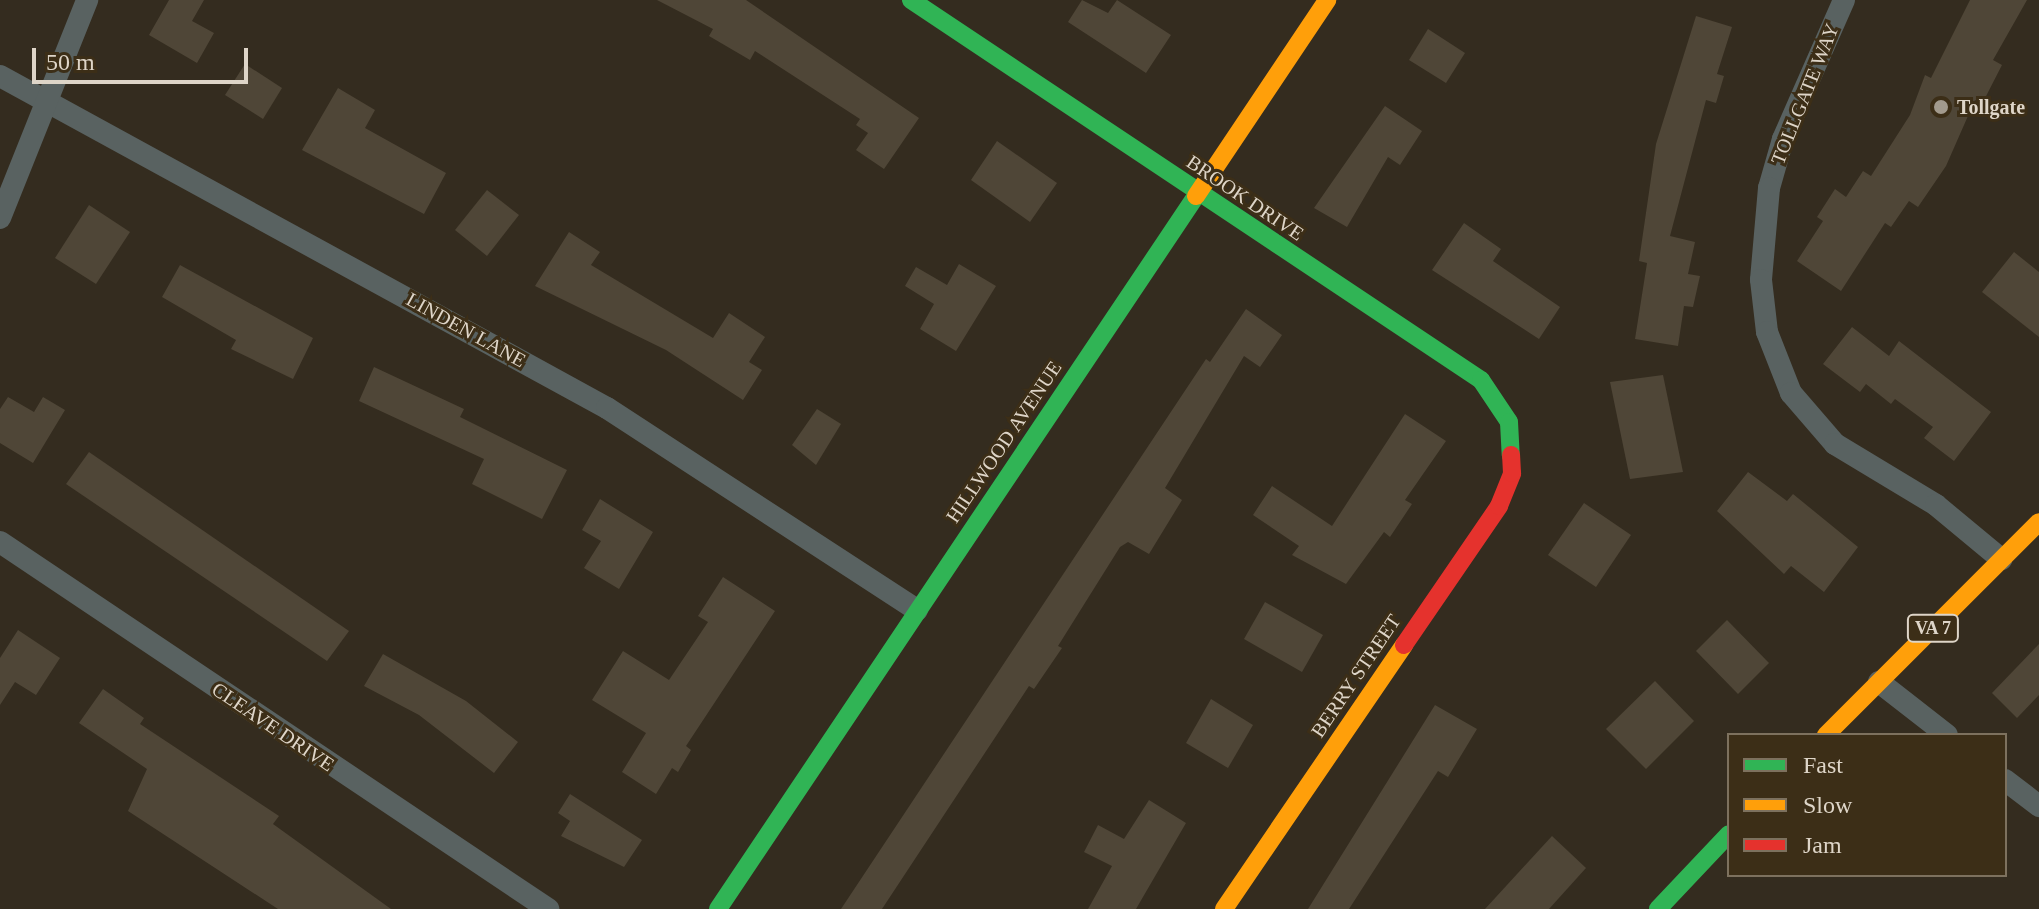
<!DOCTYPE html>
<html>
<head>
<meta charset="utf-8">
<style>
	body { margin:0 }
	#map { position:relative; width:2039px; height:909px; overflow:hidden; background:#342c1f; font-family:Georgia,serif }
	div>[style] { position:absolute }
	.building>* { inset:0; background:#4f4637 }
	.street>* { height:22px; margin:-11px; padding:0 11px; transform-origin:11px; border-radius:11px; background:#596261 }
	.fast>* { height:18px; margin:-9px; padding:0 9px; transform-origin:9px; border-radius:9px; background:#30b455 }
	.slow>* { height:18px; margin:-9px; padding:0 9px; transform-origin:9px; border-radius:9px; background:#ff9f0a }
	.jam>* { height:18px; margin:-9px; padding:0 9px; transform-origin:9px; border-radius:9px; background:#e5322d }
	.dots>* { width:22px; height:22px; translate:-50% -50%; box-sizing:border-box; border:4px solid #3c2e17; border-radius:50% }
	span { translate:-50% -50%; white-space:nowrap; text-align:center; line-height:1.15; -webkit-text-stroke:6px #3c2e17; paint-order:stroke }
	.shield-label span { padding:2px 6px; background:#3c2e17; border:2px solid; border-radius:6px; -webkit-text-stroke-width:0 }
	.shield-label { font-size:18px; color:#ded5c8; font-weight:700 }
	.street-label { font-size:20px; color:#ded5c8 }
	.poi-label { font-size:20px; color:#ded5c8; font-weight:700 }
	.left { translate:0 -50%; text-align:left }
	.legend { position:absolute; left:1727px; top:733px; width:280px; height:144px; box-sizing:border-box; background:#3c2e17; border:2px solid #7d715e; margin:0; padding:10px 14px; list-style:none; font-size:24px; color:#ded5c8 }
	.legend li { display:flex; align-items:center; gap:16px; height:40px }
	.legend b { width:40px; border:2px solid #7d715e }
	.scale { position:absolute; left:32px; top:48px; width:216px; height:36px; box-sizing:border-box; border:4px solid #ded5c8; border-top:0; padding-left:10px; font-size:24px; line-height:28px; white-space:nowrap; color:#ded5c8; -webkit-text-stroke:6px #3c2e17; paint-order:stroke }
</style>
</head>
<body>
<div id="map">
	<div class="building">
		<i style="clip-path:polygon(169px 0,204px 0,192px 21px,214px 33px,197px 63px,149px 35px)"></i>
		<i style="clip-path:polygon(657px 0,746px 0,919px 118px,884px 169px,856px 150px,868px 133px,856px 125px,860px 119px,755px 51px,750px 60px,709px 36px,713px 29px)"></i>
		<i style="clip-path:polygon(1082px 0,1108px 13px,1117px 0,1171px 35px,1146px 73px,1068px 22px)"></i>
		<i style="clip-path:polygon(1970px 0,2027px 0,1993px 60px,2002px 65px,1982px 104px,1975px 100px,1946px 166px,1918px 207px,1909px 201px,1891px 227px,1885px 223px,1841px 291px,1797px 261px,1823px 221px,1817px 217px,1835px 189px,1846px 197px,1863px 171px,1871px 176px,1910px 115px,1925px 75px,1931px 78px)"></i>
		<i style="clip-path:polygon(1696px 16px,1732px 27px,1717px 74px,1724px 76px,1716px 103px,1706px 100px,1670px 236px,1695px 242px,1688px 274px,1700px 276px,1693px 307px,1684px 306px,1678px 346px,1635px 339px,1647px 263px,1639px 261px,1656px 144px)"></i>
		<i style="clip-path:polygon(1428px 29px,1465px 53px,1446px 83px,1409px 60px)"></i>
		<i style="clip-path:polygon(245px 64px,282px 88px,263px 119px,225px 95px)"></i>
		<i style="clip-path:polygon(338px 88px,375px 110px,365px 128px,446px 173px,424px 214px,302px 150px)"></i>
		<i style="clip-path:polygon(1385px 106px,1422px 131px,1400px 165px,1388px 157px,1347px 227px,1314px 208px)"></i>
		<i style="clip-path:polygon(997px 141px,1057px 183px,1030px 222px,971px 180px)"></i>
		<i style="clip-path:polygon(487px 190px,519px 215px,487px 256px,455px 230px)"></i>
		<i style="clip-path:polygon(89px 205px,130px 232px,96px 284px,55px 258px)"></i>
		<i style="clip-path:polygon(1464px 223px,1501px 249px,1493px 261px,1560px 307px,1539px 339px,1432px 270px)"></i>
		<i style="clip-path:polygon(569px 232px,600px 252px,591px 265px,713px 338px,729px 313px,765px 337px,749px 362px,762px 370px,743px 400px,666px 350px,535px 286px)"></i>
		<i style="clip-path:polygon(2014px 252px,2039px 272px,2039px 337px,1982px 292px)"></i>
		<i style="clip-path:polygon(959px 264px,996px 286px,956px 351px,920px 329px,934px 304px,905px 286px,916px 267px,947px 285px)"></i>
		<i style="clip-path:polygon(180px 265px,313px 338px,293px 379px,231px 349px,236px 340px,162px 297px)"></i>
		<i style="clip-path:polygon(1246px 309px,1282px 335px,1260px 367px,1244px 356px,1165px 488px,1182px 500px,1149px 554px,1128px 542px,1120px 547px,1058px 646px,1062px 648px,1034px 689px,1029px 686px,882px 909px,841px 909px,1206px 359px,1210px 362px)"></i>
		<i style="clip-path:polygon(1852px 327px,1889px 356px,1899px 341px,1991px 412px,1954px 461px,1924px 438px,1933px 427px,1895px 399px,1891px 404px,1866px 384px,1860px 392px,1823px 364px)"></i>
		<i style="clip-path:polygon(374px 367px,464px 409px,460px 417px,567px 470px,542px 519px,472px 484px,484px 459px,359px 401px)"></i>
		<i style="clip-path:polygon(1663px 375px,1683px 472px,1630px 479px,1610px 382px)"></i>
		<i style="clip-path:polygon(8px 397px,34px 412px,43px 397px,65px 410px,33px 463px,0 443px,0 409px)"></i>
		<i style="clip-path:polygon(817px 409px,841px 424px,816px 465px,792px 445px)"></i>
		<i style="clip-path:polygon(1405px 414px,1446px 441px,1405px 500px,1412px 504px,1390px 537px,1384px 532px,1346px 584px,1292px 555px,1299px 546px,1253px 515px,1272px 486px,1332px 526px)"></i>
		<i style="clip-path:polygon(89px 452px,349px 631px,327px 661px,66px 484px)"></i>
		<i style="clip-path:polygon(1748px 472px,1787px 501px,1793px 494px,1858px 547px,1824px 592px,1791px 566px,1784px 574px,1717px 511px)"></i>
		<i style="clip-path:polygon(600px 499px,653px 532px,619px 589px,584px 568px,601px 541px,582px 530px)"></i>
		<i style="clip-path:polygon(1584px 503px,1631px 535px,1596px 587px,1548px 555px)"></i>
		<i style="clip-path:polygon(723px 577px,775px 611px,686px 746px,691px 750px,678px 772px,672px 768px,656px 794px,622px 772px,646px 733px,592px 700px,623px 651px,669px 680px,708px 622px,698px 616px)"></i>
		<i style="clip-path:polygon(1265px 602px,1323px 635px,1302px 672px,1244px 639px)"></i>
		<i style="clip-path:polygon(1727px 620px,1769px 663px,1738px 694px,1696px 651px)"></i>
		<i style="clip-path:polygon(18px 630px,60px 658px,36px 695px,15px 682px,0 705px,0 658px)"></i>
		<i style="clip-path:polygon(2039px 644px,2039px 695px,2017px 718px,1992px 693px)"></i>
		<i style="clip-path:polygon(383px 654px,466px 701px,518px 742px,494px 773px,419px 715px,364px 686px)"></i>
		<i style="clip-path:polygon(1655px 681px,1694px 721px,1646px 769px,1606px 729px)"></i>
		<i style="clip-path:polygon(103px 689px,144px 718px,140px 724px,279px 816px,273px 824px,391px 909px,278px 909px,128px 811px,147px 769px,79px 723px)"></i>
		<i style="clip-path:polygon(1211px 699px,1253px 725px,1228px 768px,1186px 743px)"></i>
		<i style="clip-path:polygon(1435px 705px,1477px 729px,1448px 777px,1438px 771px,1349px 909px,1308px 909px)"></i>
		<i style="clip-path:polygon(570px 794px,642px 840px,624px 867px,561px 836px,570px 821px,558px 813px)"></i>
		<i style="clip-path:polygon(1149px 800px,1186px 823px,1136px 909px,1088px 909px,1112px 866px,1084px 852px,1098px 825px,1124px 839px)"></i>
		<i style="clip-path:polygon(1552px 836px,1586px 868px,1549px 909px,1485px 909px)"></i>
	</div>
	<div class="street">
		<i style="left:1844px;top:0;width:152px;rotate:113.7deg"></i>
		<i style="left:1783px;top:139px;width:51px;rotate:105.9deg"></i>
		<i style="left:1769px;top:188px;width:92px;rotate:95deg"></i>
		<i style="left:1761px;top:280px;width:52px;rotate:83.4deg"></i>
		<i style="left:1767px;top:332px;width:66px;rotate:68.5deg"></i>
		<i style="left:1791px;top:393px;width:67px;rotate:49.2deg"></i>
		<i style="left:1835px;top:444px;width:118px;rotate:31.1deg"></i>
		<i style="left:1936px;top:505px;width:85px;rotate:39.7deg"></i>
		<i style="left:0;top:76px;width:692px;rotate:28.68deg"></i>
		<i style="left:607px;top:408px;width:370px;rotate:33.1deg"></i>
		<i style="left:0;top:218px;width:235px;rotate:-68.2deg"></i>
		<i style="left:0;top:542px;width:660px;rotate:33.81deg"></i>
		<i style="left:1879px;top:682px;width:86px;rotate:37.9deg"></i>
		<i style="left:2005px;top:780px;width:43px;rotate:37.4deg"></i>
	</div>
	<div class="fast">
		<i style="left:911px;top:0;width:685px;rotate:33.69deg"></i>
		<i style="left:1481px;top:380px;width:50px;rotate:56.3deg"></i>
		<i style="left:1509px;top:422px;width:33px;rotate:87deg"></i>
		<i style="left:718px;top:909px;width:858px;rotate:-56.16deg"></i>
		<i style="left:1658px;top:909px;width:103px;rotate:-46.6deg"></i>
	</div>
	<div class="slow">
		<i style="left:1196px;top:196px;width:236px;rotate:-56.2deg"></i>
		<i style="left:1826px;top:735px;width:301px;rotate:-45deg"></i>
		<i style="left:1224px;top:909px;width:320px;rotate:-55.7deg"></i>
	</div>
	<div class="jam">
		<i style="left:1404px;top:645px;width:168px;rotate:-55.6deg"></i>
		<i style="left:1499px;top:506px;width:35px;rotate:-68deg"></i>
		<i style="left:1512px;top:473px;width:18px;rotate:-93deg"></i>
	</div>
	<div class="dots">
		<i style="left:1941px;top:107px;background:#a29a8d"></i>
	</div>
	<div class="shield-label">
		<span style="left:1933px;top:628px">VA 7</span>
	</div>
	<div class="street-label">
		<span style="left:1805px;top:94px;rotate:-68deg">TOLLGATE WAY</span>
		<span style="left:1245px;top:198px;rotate:34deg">BROOK DRIVE</span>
		<span style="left:466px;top:330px;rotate:29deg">LINDEN LANE</span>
		<span style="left:1004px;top:442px;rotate:-56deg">HILLWOOD AVENUE</span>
		<span style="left:1356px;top:676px;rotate:-56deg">BERRY STREET</span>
		<span style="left:273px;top:727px;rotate:34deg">CLEAVE DRIVE</span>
	</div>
	<div class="poi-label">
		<span class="left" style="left:1957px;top:107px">Tollgate</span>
	</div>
	<ul class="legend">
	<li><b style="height:10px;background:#30b455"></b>Fast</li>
	<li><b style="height:10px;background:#ff9f0a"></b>Slow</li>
	<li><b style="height:10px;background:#e5322d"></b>Jam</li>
	</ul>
	<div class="scale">50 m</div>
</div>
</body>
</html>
